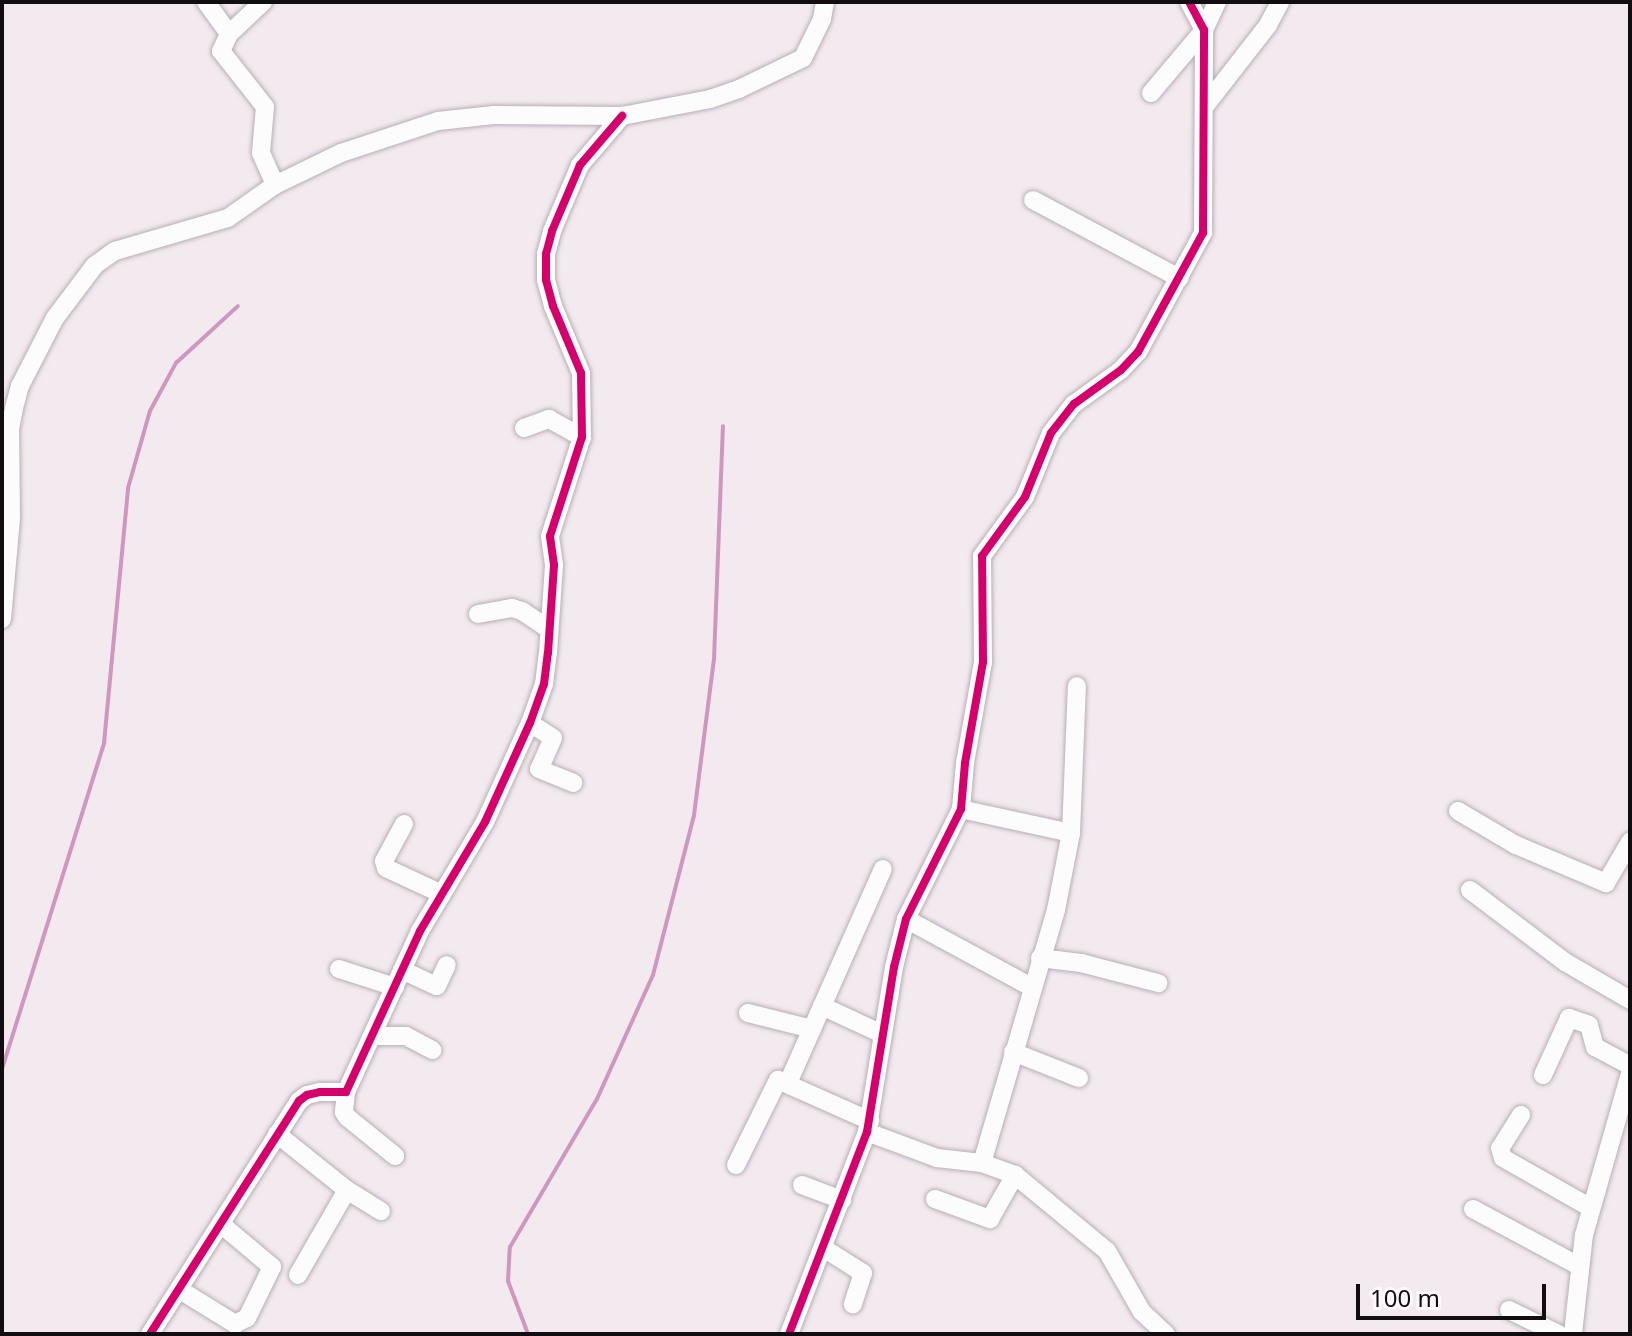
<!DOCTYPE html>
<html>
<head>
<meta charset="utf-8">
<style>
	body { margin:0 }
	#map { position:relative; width:1632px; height:1336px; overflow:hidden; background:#f3eaf0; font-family:"Noto Sans",sans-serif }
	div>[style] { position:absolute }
	.stream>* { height:4px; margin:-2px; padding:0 2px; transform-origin:2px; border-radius:2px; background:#cf97c0 }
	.roads { filter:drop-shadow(0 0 2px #b6afb4) drop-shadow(0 0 2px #b6afb4) }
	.minor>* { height:18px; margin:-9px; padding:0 9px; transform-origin:9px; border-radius:9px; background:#fdfcfd }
	.cycleway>* { height:8px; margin:-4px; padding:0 4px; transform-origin:4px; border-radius:4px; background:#d6006c }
	span { translate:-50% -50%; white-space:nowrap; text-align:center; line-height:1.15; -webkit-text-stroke:8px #fef7fb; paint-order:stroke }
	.frame { position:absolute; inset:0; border:4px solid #120d11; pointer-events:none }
	.scale { position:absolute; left:1356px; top:1284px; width:190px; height:36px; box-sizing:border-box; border:4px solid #120d11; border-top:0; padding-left:10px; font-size:24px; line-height:28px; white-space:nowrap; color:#120d11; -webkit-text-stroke:6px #fef7fb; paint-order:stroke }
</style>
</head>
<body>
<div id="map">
	<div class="stream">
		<i style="left:2px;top:1069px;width:342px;rotate:-72.6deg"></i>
		<i style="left:104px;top:743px;width:256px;rotate:-84.6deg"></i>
		<i style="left:128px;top:488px;width:80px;rotate:-74.1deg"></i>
		<i style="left:150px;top:411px;width:55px;rotate:-61.6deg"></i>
		<i style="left:176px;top:363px;width:84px;rotate:-42.6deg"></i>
		<i style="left:528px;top:1334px;width:57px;rotate:-110.7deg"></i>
		<i style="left:508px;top:1281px;width:34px;rotate:-87deg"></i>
		<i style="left:510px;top:1247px;width:172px;rotate:-59.6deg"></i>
		<i style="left:597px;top:1099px;width:136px;rotate:-65.7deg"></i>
		<i style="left:653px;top:975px;width:165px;rotate:-75.6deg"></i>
		<i style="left:694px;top:815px;width:157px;rotate:-82.7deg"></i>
		<i style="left:714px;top:659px;width:233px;rotate:-87.8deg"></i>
	</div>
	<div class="roads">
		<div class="minor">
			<i style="left:206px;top:2px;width:39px;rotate:54deg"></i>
			<i style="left:263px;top:2px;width:47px;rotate:136.7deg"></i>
			<i style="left:229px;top:34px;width:19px;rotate:115deg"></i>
			<i style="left:221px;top:51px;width:71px;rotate:51.8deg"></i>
			<i style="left:265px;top:107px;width:46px;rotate:95deg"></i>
			<i style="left:261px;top:153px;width:35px;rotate:66deg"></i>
			<i style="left:1151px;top:93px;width:82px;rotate:-49.9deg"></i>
			<i style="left:1204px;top:30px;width:31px;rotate:-65deg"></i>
			<i style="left:1205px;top:106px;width:103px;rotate:-52.1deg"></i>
			<i style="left:1268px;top:25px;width:26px;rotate:-62deg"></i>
			<i style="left:1033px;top:200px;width:166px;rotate:28.1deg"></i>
			<i style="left:524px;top:428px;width:27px;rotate:-20deg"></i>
			<i style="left:549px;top:419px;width:38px;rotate:29deg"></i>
			<i style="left:478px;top:614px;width:35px;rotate:-10deg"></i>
			<i style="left:512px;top:608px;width:10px;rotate:17deg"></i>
			<i style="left:522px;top:611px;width:30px;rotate:34deg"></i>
			<i style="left:2px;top:619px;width:101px;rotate:-84.9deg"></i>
			<i style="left:11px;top:518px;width:89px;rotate:-90.6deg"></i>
			<i style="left:10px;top:429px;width:21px;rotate:-79deg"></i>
			<i style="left:14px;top:408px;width:23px;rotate:-75deg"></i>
			<i style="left:20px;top:386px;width:76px;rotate:-62.8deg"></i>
			<i style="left:55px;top:318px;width:66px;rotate:-53deg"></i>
			<i style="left:95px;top:265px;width:24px;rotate:-35deg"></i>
			<i style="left:115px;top:251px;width:118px;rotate:-16.3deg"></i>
			<i style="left:228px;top:218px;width:57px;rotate:-35.1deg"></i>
			<i style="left:275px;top:185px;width:73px;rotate:-25.9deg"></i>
			<i style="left:341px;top:153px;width:102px;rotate:-18.3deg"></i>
			<i style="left:438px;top:121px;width:56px;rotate:-6.1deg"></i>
			<i style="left:494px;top:115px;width:128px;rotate:0.4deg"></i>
			<i style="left:622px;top:116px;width:90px;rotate:-10.9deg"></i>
			<i style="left:710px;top:99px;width:31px;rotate:-19deg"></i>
			<i style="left:739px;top:89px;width:71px;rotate:-25.8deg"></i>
			<i style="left:803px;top:58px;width:43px;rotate:-64deg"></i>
			<i style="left:822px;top:19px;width:17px;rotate:-80deg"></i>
			<i style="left:530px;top:723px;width:27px;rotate:33deg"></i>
			<i style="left:553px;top:738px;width:34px;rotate:114deg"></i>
			<i style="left:539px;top:769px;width:37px;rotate:22deg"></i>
			<i style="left:1458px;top:811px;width:67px;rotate:30.4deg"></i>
			<i style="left:1516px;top:845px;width:98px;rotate:22.9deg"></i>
			<i style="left:1606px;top:883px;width:48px;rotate:-59.7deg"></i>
			<i style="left:404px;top:824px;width:42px;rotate:118.4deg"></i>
			<i style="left:384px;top:861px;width:7px;rotate:74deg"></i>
			<i style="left:386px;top:868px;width:62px;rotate:24.9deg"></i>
			<i style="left:1071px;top:833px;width:147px;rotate:-87.7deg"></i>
			<i style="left:1470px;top:890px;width:119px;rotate:37.2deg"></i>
			<i style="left:1565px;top:962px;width:75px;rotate:30.3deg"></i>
			<i style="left:906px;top:919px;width:142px;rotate:28.5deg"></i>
			<i style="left:1040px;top:958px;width:41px;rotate:7deg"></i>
			<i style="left:1081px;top:963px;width:80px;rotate:14.6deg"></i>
			<i style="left:339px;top:969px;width:59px;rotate:17.8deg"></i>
			<i style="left:402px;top:970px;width:38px;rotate:25deg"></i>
			<i style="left:437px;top:986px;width:23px;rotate:-65deg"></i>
			<i style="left:822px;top:1006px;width:66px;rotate:25deg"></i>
			<i style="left:748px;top:1013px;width:66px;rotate:14deg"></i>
			<i style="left:372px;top:1036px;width:34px"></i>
			<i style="left:406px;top:1036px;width:30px;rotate:28deg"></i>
			<i style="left:1013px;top:1052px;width:71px;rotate:21.5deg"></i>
			<i style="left:1543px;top:1075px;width:63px;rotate:-65.5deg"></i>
			<i style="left:1569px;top:1018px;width:21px;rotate:19deg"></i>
			<i style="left:1589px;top:1025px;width:23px;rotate:75deg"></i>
			<i style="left:1595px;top:1047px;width:40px;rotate:28deg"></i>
			<i style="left:788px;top:1083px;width:234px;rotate:-66.1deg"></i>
			<i style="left:346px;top:1092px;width:20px;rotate:96deg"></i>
			<i style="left:344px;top:1112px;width:6px;rotate:59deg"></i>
			<i style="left:347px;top:1117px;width:62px;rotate:39.1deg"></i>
			<i style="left:1521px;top:1115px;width:39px;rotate:122deg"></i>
			<i style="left:1500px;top:1148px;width:10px;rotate:73deg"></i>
			<i style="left:1503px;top:1158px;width:101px;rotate:29.6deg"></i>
			<i style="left:867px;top:1132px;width:75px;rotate:20.4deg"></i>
			<i style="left:937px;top:1158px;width:45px;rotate:6.3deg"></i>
			<i style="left:982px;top:1163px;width:264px;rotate:-73.7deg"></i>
			<i style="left:1056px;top:910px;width:78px;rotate:-79deg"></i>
			<i style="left:1071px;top:833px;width:113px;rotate:-167.7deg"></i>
			<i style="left:277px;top:1134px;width:90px;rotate:38.7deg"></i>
			<i style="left:347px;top:1190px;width:98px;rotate:120deg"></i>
			<i style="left:982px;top:1163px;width:35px;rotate:20deg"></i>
			<i style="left:1015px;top:1175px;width:119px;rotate:39.6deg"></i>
			<i style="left:1107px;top:1251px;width:70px;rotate:60.2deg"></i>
			<i style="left:1142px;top:1312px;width:33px;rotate:43deg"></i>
			<i style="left:736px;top:1165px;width:95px;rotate:-63.7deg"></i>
			<i style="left:778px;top:1080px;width:101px;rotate:24deg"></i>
			<i style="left:802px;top:1185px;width:43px;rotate:20.6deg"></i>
			<i style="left:347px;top:1190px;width:40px;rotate:32deg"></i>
			<i style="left:935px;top:1199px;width:59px;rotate:20deg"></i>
			<i style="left:990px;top:1219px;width:51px;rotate:-60.4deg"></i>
			<i style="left:1473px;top:1209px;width:120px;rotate:28.3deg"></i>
			<i style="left:825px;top:1249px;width:45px;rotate:32.3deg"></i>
			<i style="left:863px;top:1273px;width:33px;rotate:108deg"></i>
			<i style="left:180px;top:1290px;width:65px;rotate:31.7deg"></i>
			<i style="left:235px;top:1324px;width:13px;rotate:-27deg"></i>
			<i style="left:247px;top:1318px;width:57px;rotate:-63.9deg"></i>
			<i style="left:272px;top:1267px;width:67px;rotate:-139.9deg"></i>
			<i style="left:1509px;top:1310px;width:55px;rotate:26.1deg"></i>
			<i style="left:150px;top:1334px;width:277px;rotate:-57.4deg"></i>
			<i style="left:299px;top:1101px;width:10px;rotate:-37deg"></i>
			<i style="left:307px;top:1095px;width:13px;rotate:-13deg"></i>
			<i style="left:320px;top:1092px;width:26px"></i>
			<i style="left:346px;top:1092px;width:177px;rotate:-65.3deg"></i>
			<i style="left:420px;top:931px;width:127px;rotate:-59.2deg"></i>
			<i style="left:485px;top:822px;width:109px;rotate:-65.6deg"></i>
			<i style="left:530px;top:723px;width:41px;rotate:-70.3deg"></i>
			<i style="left:544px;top:684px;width:31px;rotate:-83deg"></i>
			<i style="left:548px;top:653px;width:88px;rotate:-86.1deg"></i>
			<i style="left:554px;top:565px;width:29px;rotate:-98deg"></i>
			<i style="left:550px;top:536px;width:104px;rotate:-72.1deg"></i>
			<i style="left:582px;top:437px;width:64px;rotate:-90.9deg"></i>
			<i style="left:581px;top:373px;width:73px;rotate:-112.7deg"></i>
			<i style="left:553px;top:306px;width:27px;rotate:-105deg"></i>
			<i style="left:546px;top:280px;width:26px;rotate:-90deg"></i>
			<i style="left:546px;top:254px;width:24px;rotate:-75deg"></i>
			<i style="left:552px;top:231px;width:72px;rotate:-67deg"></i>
			<i style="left:580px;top:165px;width:65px;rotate:-49.4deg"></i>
			<i style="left:789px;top:1334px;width:217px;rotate:-68.9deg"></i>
			<i style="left:867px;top:1132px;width:167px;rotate:-80.7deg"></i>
			<i style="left:894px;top:967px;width:49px;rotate:-76deg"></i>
			<i style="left:906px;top:919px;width:123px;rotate:-63.4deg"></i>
			<i style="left:961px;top:809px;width:46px;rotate:-85deg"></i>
			<i style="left:965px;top:763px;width:103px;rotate:-79.9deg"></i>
			<i style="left:983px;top:662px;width:106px;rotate:-90.5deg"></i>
			<i style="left:982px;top:556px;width:73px;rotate:-53.9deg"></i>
			<i style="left:1025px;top:497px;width:69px;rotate:-67.9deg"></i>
			<i style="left:1051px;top:433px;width:37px;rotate:-52deg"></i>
			<i style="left:1074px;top:404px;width:58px;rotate:-35.9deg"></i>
			<i style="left:1121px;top:370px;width:25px;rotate:-47deg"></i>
			<i style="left:1138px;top:352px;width:136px;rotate:-61.4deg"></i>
			<i style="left:1203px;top:233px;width:203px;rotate:-89.7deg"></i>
			<i style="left:1204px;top:30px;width:32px;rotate:-118deg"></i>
			<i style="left:1573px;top:1334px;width:100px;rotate:-83.7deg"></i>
			<i style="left:1584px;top:1235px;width:168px;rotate:-74.1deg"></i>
		</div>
	</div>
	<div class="cycleway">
		<i style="left:150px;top:1334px;width:277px;rotate:-57.4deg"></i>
		<i style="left:299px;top:1101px;width:10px;rotate:-37deg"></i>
		<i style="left:307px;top:1095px;width:13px;rotate:-13deg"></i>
		<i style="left:320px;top:1092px;width:26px"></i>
		<i style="left:346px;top:1092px;width:177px;rotate:-65.3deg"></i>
		<i style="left:420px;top:931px;width:127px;rotate:-59.2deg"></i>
		<i style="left:485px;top:822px;width:109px;rotate:-65.6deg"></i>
		<i style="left:530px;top:723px;width:41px;rotate:-70.3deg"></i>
		<i style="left:544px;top:684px;width:31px;rotate:-83deg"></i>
		<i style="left:548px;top:653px;width:88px;rotate:-86.1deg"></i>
		<i style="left:554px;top:565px;width:29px;rotate:-98deg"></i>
		<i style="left:550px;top:536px;width:104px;rotate:-72.1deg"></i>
		<i style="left:582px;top:437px;width:64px;rotate:-90.9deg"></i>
		<i style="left:581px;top:373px;width:73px;rotate:-112.7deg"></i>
		<i style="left:553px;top:306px;width:27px;rotate:-105deg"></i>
		<i style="left:546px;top:280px;width:26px;rotate:-90deg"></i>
		<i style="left:546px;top:254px;width:24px;rotate:-75deg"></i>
		<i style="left:552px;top:231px;width:72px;rotate:-67deg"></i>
		<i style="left:580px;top:165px;width:65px;rotate:-49.4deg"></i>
		<i style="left:789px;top:1334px;width:217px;rotate:-68.9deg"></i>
		<i style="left:867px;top:1132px;width:167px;rotate:-80.7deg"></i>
		<i style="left:894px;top:967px;width:49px;rotate:-76deg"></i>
		<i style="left:906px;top:919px;width:123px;rotate:-63.4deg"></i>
		<i style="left:961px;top:809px;width:46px;rotate:-85deg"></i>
		<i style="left:965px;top:763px;width:103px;rotate:-79.9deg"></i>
		<i style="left:983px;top:662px;width:106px;rotate:-90.5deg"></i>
		<i style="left:982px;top:556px;width:73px;rotate:-53.9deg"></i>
		<i style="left:1025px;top:497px;width:69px;rotate:-67.9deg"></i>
		<i style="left:1051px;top:433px;width:37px;rotate:-52deg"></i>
		<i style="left:1074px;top:404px;width:58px;rotate:-35.9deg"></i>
		<i style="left:1121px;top:370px;width:25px;rotate:-47deg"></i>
		<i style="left:1138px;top:352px;width:136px;rotate:-61.4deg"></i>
		<i style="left:1203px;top:233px;width:203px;rotate:-89.7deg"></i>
		<i style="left:1204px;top:30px;width:32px;rotate:-118deg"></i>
	</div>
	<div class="frame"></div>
	<div class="scale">100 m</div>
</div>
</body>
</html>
